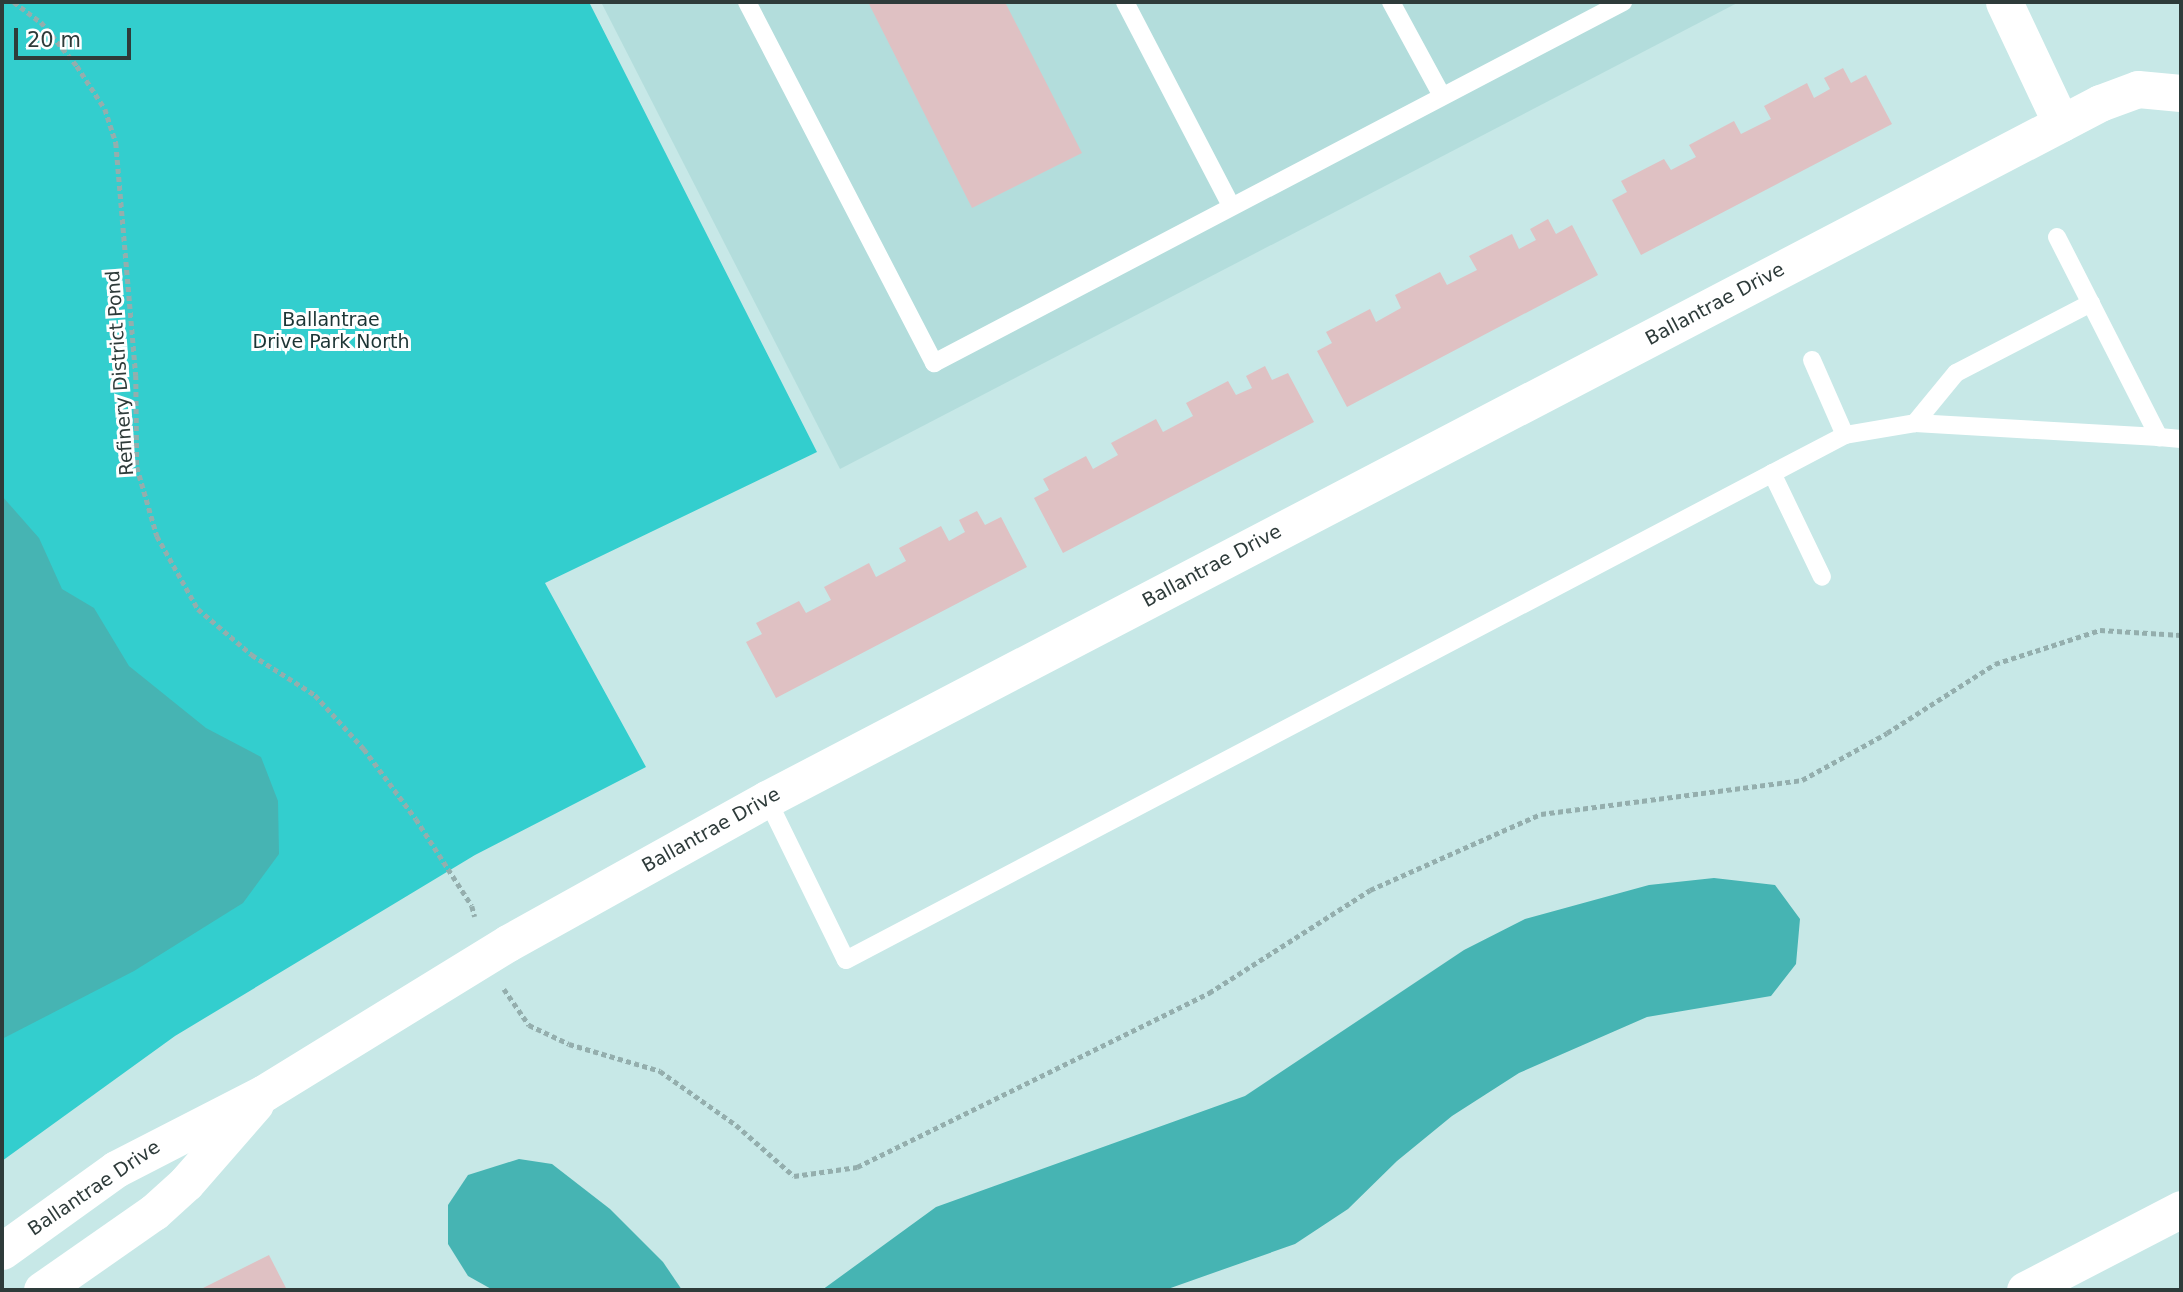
<!DOCTYPE html>
<html>
<head>
<meta charset="utf-8">
<style>
	body { margin:0 }
	#map { position:relative; width:2183px; height:1292px; overflow:hidden; background:#c7e8e7; font-family:"DejaVu Sans",sans-serif }
	div>[style] { position:absolute }
	.built>* { inset:0; background:#b3dddc }
	.green>* { inset:0; background:#33cece }
	.water>* { inset:0; background:#46b4b3 }
	.building>* { inset:0; background:#dfc1c3 }
	.path>* { height:4.5px; margin-top:-2.25px; transform-origin:0; background:repeating-linear-gradient(90deg,#94aead 0 5px,transparent 0 8.5px) }
	.service>* { height:18px; margin:-9px; padding:0 9px; transform-origin:9px; border-radius:9px; background:#fff }
	.minor>* { height:37px; margin:-18.5px; padding:0 18.5px; transform-origin:18.5px; border-radius:18.5px; background:#fff }
	span { translate:-50% -50%; white-space:nowrap; text-align:center; line-height:1.15; -webkit-text-stroke:6px #fff; paint-order:stroke }
	.street-label { font-size:19px; color:#2e3b3a }
	.park-label { font-size:19px; color:#1c3535 }
	.frame { position:absolute; inset:0; border:4px solid #2e3b3a; pointer-events:none }
	.scale { position:absolute; left:14px; top:28px; width:117px; height:32px; box-sizing:border-box; border:4px solid #2e3b3a; border-top:0; padding-left:9px; font-size:21px; line-height:24px; white-space:nowrap; color:#2e3b3a; -webkit-text-stroke:5px #fff; paint-order:stroke }
</style>
</head>
<body>
<div id="map">
	<div class="built">
		<i style="clip-path:polygon(601px 2px,1739px 2px,840px 469px)"></i>
	</div>
	<div class="green">
		<i style="clip-path:polygon(2px 2px,589px 2px,817px 452px,545px 583px,646px 767px,475px 855px,175px 1036px,2px 1161px)"></i>
	</div>
	<div class="water">
		<i style="clip-path:polygon(2px 496px,39px 538px,62px 589px,94px 608px,129px 666px,206px 728px,261px 757px,278px 801px,279px 854px,243px 903px,134px 971px,2px 1039px)"></i>
		<i style="clip-path:polygon(1714px 878px,1775px 885px,1800px 919px,1796px 964px,1771px 996px,1647px 1017px,1519px 1073px,1452px 1116px,1397px 1161px,1348px 1209px,1295px 1244px,1165px 1290px,822px 1290px,936px 1207px,1245px 1096px,1464px 950px,1525px 919px,1649px 885px)"></i>
		<i style="clip-path:polygon(519px 1159px,552px 1164px,610px 1209px,663px 1262px,682px 1290px,493px 1290px,468px 1276px,448px 1244px,448px 1205px,468px 1175px)"></i>
	</div>
	<div class="building">
		<i style="clip-path:polygon(868px 2px,1005px 2px,1082px 153px,972px 208px)"></i>
		<i style="clip-path:polygon(1843px 68px,1851px 83px,1866px 75px,1892px 124px,1641px 255px,1612px 200px,1627px 192px,1621px 181px,1664px 159px,1671px 170px,1696px 157px,1689px 145px,1734px 121px,1741px 134px,1771px 119px,1764px 106px,1807px 83px,1814px 98px,1830px 89px,1824px 78px)"></i>
		<i style="clip-path:polygon(1548px 219px,1556px 234px,1572px 225px,1598px 275px,1347px 407px,1317px 351px,1332px 343px,1326px 332px,1370px 309px,1376px 322px,1401px 308px,1395px 295px,1440px 272px,1447px 285px,1477px 270px,1469px 256px,1512px 234px,1519px 249px,1536px 240px,1530px 229px)"></i>
		<i style="clip-path:polygon(1265px 366px,1272px 380px,1288px 373px,1314px 422px,1063px 553px,1034px 498px,1049px 490px,1043px 479px,1086px 456px,1093px 469px,1118px 455px,1111px 443px,1156px 419px,1163px 432px,1193px 416px,1186px 403px,1228px 381px,1236px 395px,1252px 388px,1246px 376px)"></i>
		<i style="clip-path:polygon(977px 511px,985px 525px,1001px 517px,1027px 567px,776px 698px,746px 642px,762px 634px,756px 623px,799px 601px,806px 613px,831px 600px,824px 587px,869px 563px,876px 577px,906px 561px,899px 548px,941px 526px,949px 541px,965px 532px,959px 520px)"></i>
		<i style="clip-path:polygon(269px 1255px,287px 1290px,199px 1290px)"></i>
	</div>
	<div class="path">
		<i style="left:14px;top:2px;width:34px;rotate:37deg"></i>
		<i style="left:41px;top:22px;width:57px;rotate:50.7deg"></i>
		<i style="left:77px;top:66px;width:51px;rotate:56.9deg"></i>
		<i style="left:105px;top:109px;width:36px;rotate:72deg"></i>
		<i style="left:116px;top:143px;width:233px;rotate:85.1deg"></i>
		<i style="left:136px;top:375px;width:92px;rotate:89.4deg"></i>
		<i style="left:137px;top:467px;width:72px;rotate:73.8deg"></i>
		<i style="left:157px;top:536px;width:84px;rotate:60.7deg"></i>
		<i style="left:198px;top:609px;width:71px;rotate:40.4deg"></i>
		<i style="left:252px;top:655px;width:75px;rotate:32.4deg"></i>
		<i style="left:315px;top:695px;width:73px;rotate:47.8deg"></i>
		<i style="left:364px;top:749px;width:87px;rotate:53.4deg"></i>
		<i style="left:416px;top:819px;width:103px;rotate:57.2deg"></i>
		<i style="left:472px;top:906px;width:11px;rotate:75deg"></i>
		<i style="left:504px;top:989px;width:44px;rotate:55.2deg"></i>
		<i style="left:529px;top:1025px;width:44px;rotate:25.4deg"></i>
		<i style="left:569px;top:1044px;width:95px;rotate:16.5deg"></i>
		<i style="left:660px;top:1071px;width:93px;rotate:35.4deg"></i>
		<i style="left:736px;top:1125px;width:77px;rotate:41.3deg"></i>
		<i style="left:794px;top:1176px;width:64px;rotate:-8.1deg"></i>
		<i style="left:857px;top:1167px;width:393px;rotate:-26.3deg"></i>
		<i style="left:1209px;top:993px;width:191px;rotate:-32.6deg"></i>
		<i style="left:1370px;top:890px;width:187px;rotate:-24deg"></i>
		<i style="left:1541px;top:814px;width:263px;rotate:-7.4deg"></i>
		<i style="left:1802px;top:780px;width:97px;rotate:-28.9deg"></i>
		<i style="left:1887px;top:733px;width:128px;rotate:-32.6deg"></i>
		<i style="left:1995px;top:664px;width:110px;rotate:-17.9deg"></i>
		<i style="left:2100px;top:630px;width:81px;rotate:3.5deg"></i>
	</div>
	<div class="service">
		<i style="left:747px;top:2px;width:407px;rotate:62.6deg"></i>
		<i style="left:934px;top:363px;width:778px;rotate:-27.65deg"></i>
		<i style="left:1125px;top:2px;width:230px;rotate:62.5deg"></i>
		<i style="left:1391px;top:2px;width:105px;rotate:61.5deg"></i>
		<i style="left:2057px;top:237px;width:225px;rotate:63deg"></i>
		<i style="left:2159px;top:437px;width:22px;rotate:5deg"></i>
		<i style="left:2091px;top:303px;width:152px;rotate:152.6deg"></i>
		<i style="left:1956px;top:373px;width:65px;rotate:129.4deg"></i>
		<i style="left:1915px;top:423px;width:244px;rotate:3.3deg"></i>
		<i style="left:1812px;top:360px;width:82px;rotate:66.3deg"></i>
		<i style="left:1772px;top:473px;width:115px;rotate:64.3deg"></i>
		<i style="left:767px;top:799px;width:179px;rotate:63.9deg"></i>
		<i style="left:846px;top:960px;width:1129px;rotate:-27.72deg"></i>
		<i style="left:1845px;top:435px;width:71px;rotate:-9.7deg"></i>
	</div>
	<div class="minor">
		<i style="left:2004px;top:2px;width:134px;rotate:64.8deg"></i>
		<i style="left:2px;top:1251px;width:140px;rotate:-35.7deg"></i>
		<i style="left:116px;top:1169px;width:166px;rotate:-27.2deg"></i>
		<i style="left:264px;top:1093px;width:286px;rotate:-31.6deg"></i>
		<i style="left:508px;top:943px;width:296px;rotate:-29.1deg"></i>
		<i style="left:767px;top:799px;width:1504px;rotate:-27.57deg"></i>
		<i style="left:2100px;top:103px;width:40px;rotate:-20.2deg"></i>
		<i style="left:2138px;top:89px;width:43px;rotate:5.3deg"></i>
		<i style="left:42px;top:1290px;width:136px;rotate:-34.9deg"></i>
		<i style="left:154px;top:1212px;width:43px;rotate:-42.2deg"></i>
		<i style="left:186px;top:1183px;width:105px;rotate:-48.9deg"></i>
		<i style="left:2025px;top:1290px;width:176px;rotate:-27.4deg"></i>
	</div>
	<div class="street-label">
		<span style="left:1715px;top:304px;rotate:-28deg">Ballantrae Drive</span>
		<span style="left:120px;top:373px;rotate:-94deg">Refinery District Pond</span>
		<span style="left:1212px;top:566px;rotate:-28deg">Ballantrae Drive</span>
		<span style="left:711px;top:830px;rotate:-29deg">Ballantrae Drive</span>
		<span style="left:94px;top:1188px;rotate:-34deg">Ballantrae Drive</span>
	</div>
	<div class="park-label">
		<span style="left:331px;top:331px">Ballantrae<br>Drive Park North</span>
	</div>
	<div class="frame"></div>
	<div class="scale">20 m</div>
</div>
</body>
</html>
